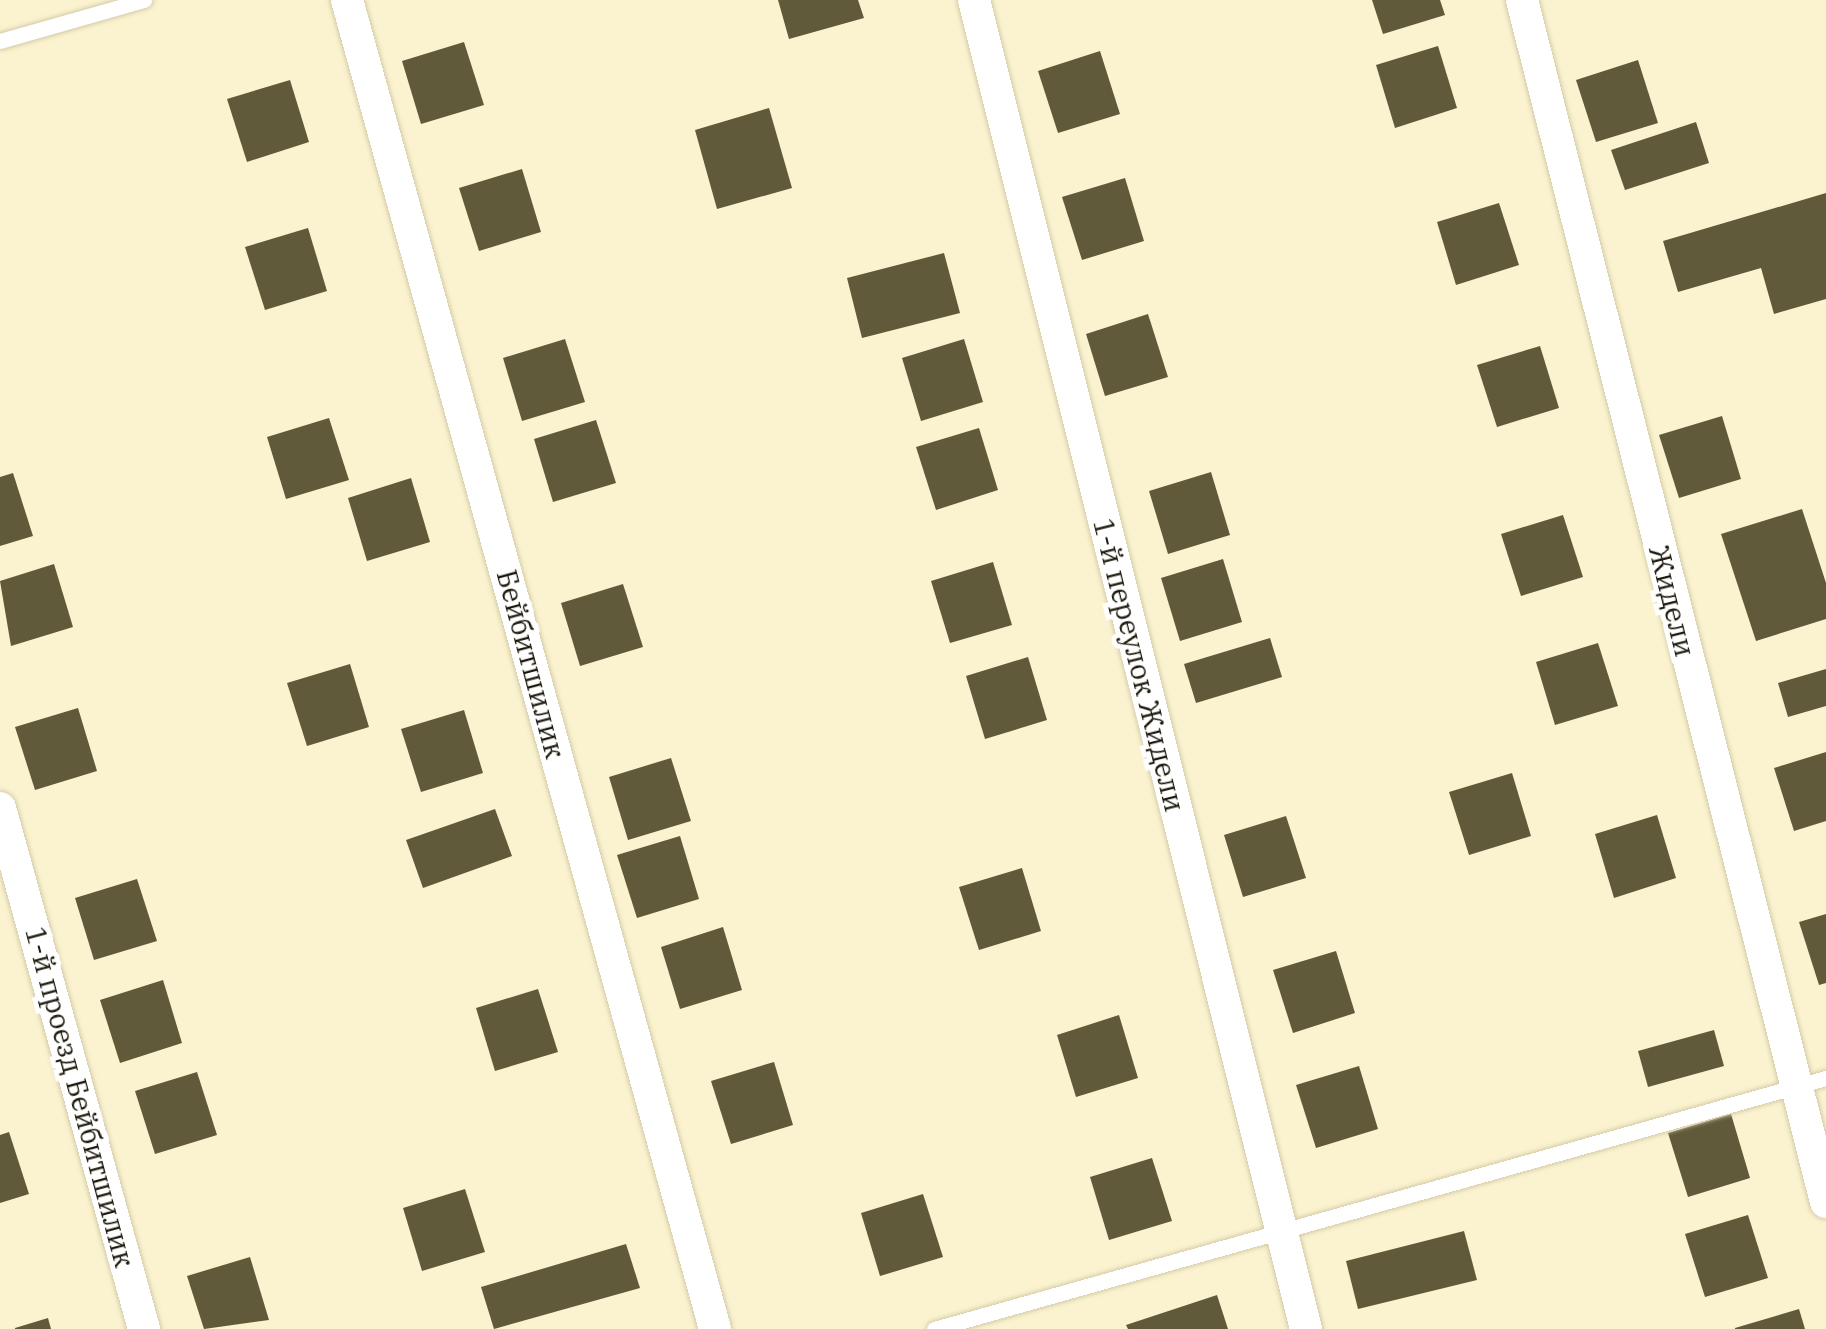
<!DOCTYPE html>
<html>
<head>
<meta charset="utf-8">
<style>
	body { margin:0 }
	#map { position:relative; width:1826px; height:1329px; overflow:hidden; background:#fbf3cf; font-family:"IBM Plex Serif",serif }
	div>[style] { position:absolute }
	.building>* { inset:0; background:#60593a }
	.roads { filter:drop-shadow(0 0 2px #d3cba8) drop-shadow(0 0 2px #d3cba8) }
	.service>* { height:15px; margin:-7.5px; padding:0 7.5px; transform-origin:7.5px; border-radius:7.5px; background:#fff }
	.minor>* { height:32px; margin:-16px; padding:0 16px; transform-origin:16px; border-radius:16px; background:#fff }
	span { translate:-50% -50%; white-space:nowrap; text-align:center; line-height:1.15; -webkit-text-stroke:10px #fff; paint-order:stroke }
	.street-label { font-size:28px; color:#1a170a }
</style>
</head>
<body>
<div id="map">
	<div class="building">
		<i style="clip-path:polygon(778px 0,858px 0,864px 18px,789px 39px)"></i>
		<i style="clip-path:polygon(1372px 0,1440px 0,1445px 15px,1383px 34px)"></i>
		<i style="clip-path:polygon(464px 42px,484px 105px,421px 124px,402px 61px)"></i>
		<i style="clip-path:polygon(1438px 46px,1457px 108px,1395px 128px,1376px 65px)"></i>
		<i style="clip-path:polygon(1100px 51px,1120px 114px,1058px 133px,1038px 71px)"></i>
		<i style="clip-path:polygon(1638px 60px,1658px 123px,1596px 142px,1576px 80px)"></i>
		<i style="clip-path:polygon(290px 80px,309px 142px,247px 162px,227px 99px)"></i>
		<i style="clip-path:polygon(769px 108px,792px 188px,717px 209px,695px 130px)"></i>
		<i style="clip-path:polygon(1696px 122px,1709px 163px,1625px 190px,1611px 150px)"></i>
		<i style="clip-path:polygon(522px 169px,541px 232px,479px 251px,459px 188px)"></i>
		<i style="clip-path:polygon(1125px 178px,1144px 241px,1082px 260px,1062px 197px)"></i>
		<i style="clip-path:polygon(1826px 193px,1826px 299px,1774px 314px,1761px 268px,1678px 292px,1663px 241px)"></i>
		<i style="clip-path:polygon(1499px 203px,1519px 265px,1456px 285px,1437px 222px)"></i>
		<i style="clip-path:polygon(308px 228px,327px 291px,265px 310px,245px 247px)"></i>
		<i style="clip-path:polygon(944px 253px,960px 313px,862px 338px,847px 278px)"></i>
		<i style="clip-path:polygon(1148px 314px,1168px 377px,1105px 396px,1086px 334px)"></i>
		<i style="clip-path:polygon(565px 339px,585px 402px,522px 421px,503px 358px)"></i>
		<i style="clip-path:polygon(964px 339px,983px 402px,921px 421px,902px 358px)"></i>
		<i style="clip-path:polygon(1540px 346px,1559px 408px,1497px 427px,1477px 365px)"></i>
		<i style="clip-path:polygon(1722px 416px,1741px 479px,1679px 498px,1659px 435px)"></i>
		<i style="clip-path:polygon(329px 418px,349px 480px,286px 499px,267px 437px)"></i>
		<i style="clip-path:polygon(596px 420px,616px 483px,553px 502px,534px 439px)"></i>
		<i style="clip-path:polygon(979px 428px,998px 490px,936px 510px,916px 447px)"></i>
		<i style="clip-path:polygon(1211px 472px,1230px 535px,1168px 554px,1149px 491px)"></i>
		<i style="clip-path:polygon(13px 473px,33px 536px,0 546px,0 477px)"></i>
		<i style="clip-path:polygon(411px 478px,430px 542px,367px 561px,348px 498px)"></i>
		<i style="clip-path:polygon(1802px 509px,1826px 583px,1826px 619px,1756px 641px,1721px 534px)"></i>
		<i style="clip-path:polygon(1563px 515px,1583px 577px,1521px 596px,1501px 534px)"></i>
		<i style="clip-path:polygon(1223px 559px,1242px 622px,1180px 641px,1161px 578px)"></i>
		<i style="clip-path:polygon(993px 562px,1012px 625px,950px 643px,931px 581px)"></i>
		<i style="clip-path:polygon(54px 564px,73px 627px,11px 646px,0 581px)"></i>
		<i style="clip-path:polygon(623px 584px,643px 647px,580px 666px,561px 603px)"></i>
		<i style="clip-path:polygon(1270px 638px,1282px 677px,1196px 703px,1184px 664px)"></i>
		<i style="clip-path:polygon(1598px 643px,1618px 706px,1555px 725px,1536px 662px)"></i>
		<i style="clip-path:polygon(1028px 657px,1047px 720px,985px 739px,966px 676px)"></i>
		<i style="clip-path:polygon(350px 664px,369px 727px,307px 746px,287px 683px)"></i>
		<i style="clip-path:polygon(1826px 669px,1826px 706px,1788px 717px,1778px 683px)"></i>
		<i style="clip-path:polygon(78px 708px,97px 771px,35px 790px,15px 727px)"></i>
		<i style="clip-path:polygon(464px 710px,483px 773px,421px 792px,401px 729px)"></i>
		<i style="clip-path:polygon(1826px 752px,1826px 821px,1794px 831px,1774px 768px)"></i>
		<i style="clip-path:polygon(671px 758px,691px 821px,628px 840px,609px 777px)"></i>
		<i style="clip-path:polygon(1512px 773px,1531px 836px,1469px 855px,1449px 792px)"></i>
		<i style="clip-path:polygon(495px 809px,512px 856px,423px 888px,406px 840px)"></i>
		<i style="clip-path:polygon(1657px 815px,1676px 878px,1614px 898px,1595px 834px)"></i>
		<i style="clip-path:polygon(1286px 816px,1306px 878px,1243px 897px,1224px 835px)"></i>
		<i style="clip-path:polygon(680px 836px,699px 899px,637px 918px,617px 855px)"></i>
		<i style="clip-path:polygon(1022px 868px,1041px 931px,979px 950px,959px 887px)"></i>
		<i style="clip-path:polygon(137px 879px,157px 941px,94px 960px,75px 898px)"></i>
		<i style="clip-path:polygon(1826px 914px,1826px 983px,1819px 985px,1799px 922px)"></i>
		<i style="clip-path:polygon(723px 927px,742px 990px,680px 1009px,661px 947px)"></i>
		<i style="clip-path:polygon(1336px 951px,1355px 1013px,1293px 1033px,1273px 970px)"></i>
		<i style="clip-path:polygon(163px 980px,182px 1043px,120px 1063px,100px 1000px)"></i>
		<i style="clip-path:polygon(538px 989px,558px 1052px,495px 1071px,476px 1008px)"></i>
		<i style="clip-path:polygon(1119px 1015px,1138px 1078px,1076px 1097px,1057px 1035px)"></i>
		<i style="clip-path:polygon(1714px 1030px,1724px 1066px,1648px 1087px,1638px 1051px)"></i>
		<i style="clip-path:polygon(774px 1062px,793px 1125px,731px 1144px,711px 1081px)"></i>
		<i style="clip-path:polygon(1359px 1066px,1378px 1129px,1316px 1148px,1296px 1085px)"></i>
		<i style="clip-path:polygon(197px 1072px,217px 1135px,155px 1154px,135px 1091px)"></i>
		<i style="clip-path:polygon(1731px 1114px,1750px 1178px,1688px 1197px,1668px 1133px)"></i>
		<i style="clip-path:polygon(9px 1132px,29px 1194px,0 1203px,0 1135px)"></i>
		<i style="clip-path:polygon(1152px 1158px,1172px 1221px,1109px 1240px,1090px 1177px)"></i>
		<i style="clip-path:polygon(465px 1189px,485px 1252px,422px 1271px,403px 1208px)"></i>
		<i style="clip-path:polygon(923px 1194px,943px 1257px,880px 1276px,861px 1213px)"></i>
		<i style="clip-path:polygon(1748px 1215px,1768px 1278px,1705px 1297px,1685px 1234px)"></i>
		<i style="clip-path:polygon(1464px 1231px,1477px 1280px,1358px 1309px,1346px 1261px)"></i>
		<i style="clip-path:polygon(626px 1244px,640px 1288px,494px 1329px,481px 1287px)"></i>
		<i style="clip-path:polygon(250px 1257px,269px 1320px,204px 1329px,187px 1276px)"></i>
		<i style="clip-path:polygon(1217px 1295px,1228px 1329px,1128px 1329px,1126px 1325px)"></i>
		<i style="clip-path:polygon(1799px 1309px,1805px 1329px,1735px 1329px,1735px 1328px)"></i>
		<i style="clip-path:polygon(48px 1318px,51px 1329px,15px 1329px,15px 1328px)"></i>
	</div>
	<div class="roads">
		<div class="service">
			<i style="left:0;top:41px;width:150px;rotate:-15.9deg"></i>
			<i style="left:934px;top:1329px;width:927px;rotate:-15.72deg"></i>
		</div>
		<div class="minor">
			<i style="left:347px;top:0;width:1379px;rotate:74.52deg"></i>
			<i style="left:974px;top:0;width:1370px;rotate:75.97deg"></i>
			<i style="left:1522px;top:0;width:1240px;rotate:75.81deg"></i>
			<i style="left:0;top:808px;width:541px;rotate:74.55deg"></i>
		</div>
	</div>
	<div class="street-label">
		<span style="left:1672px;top:601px;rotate:76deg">Жидели</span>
		<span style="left:531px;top:664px;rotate:75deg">Бейбитшилик</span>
		<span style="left:1139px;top:665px;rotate:76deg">1-й переулок Жидели</span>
		<span style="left:80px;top:1097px;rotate:75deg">1-й проезд Бейбитшилик</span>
	</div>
</div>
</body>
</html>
